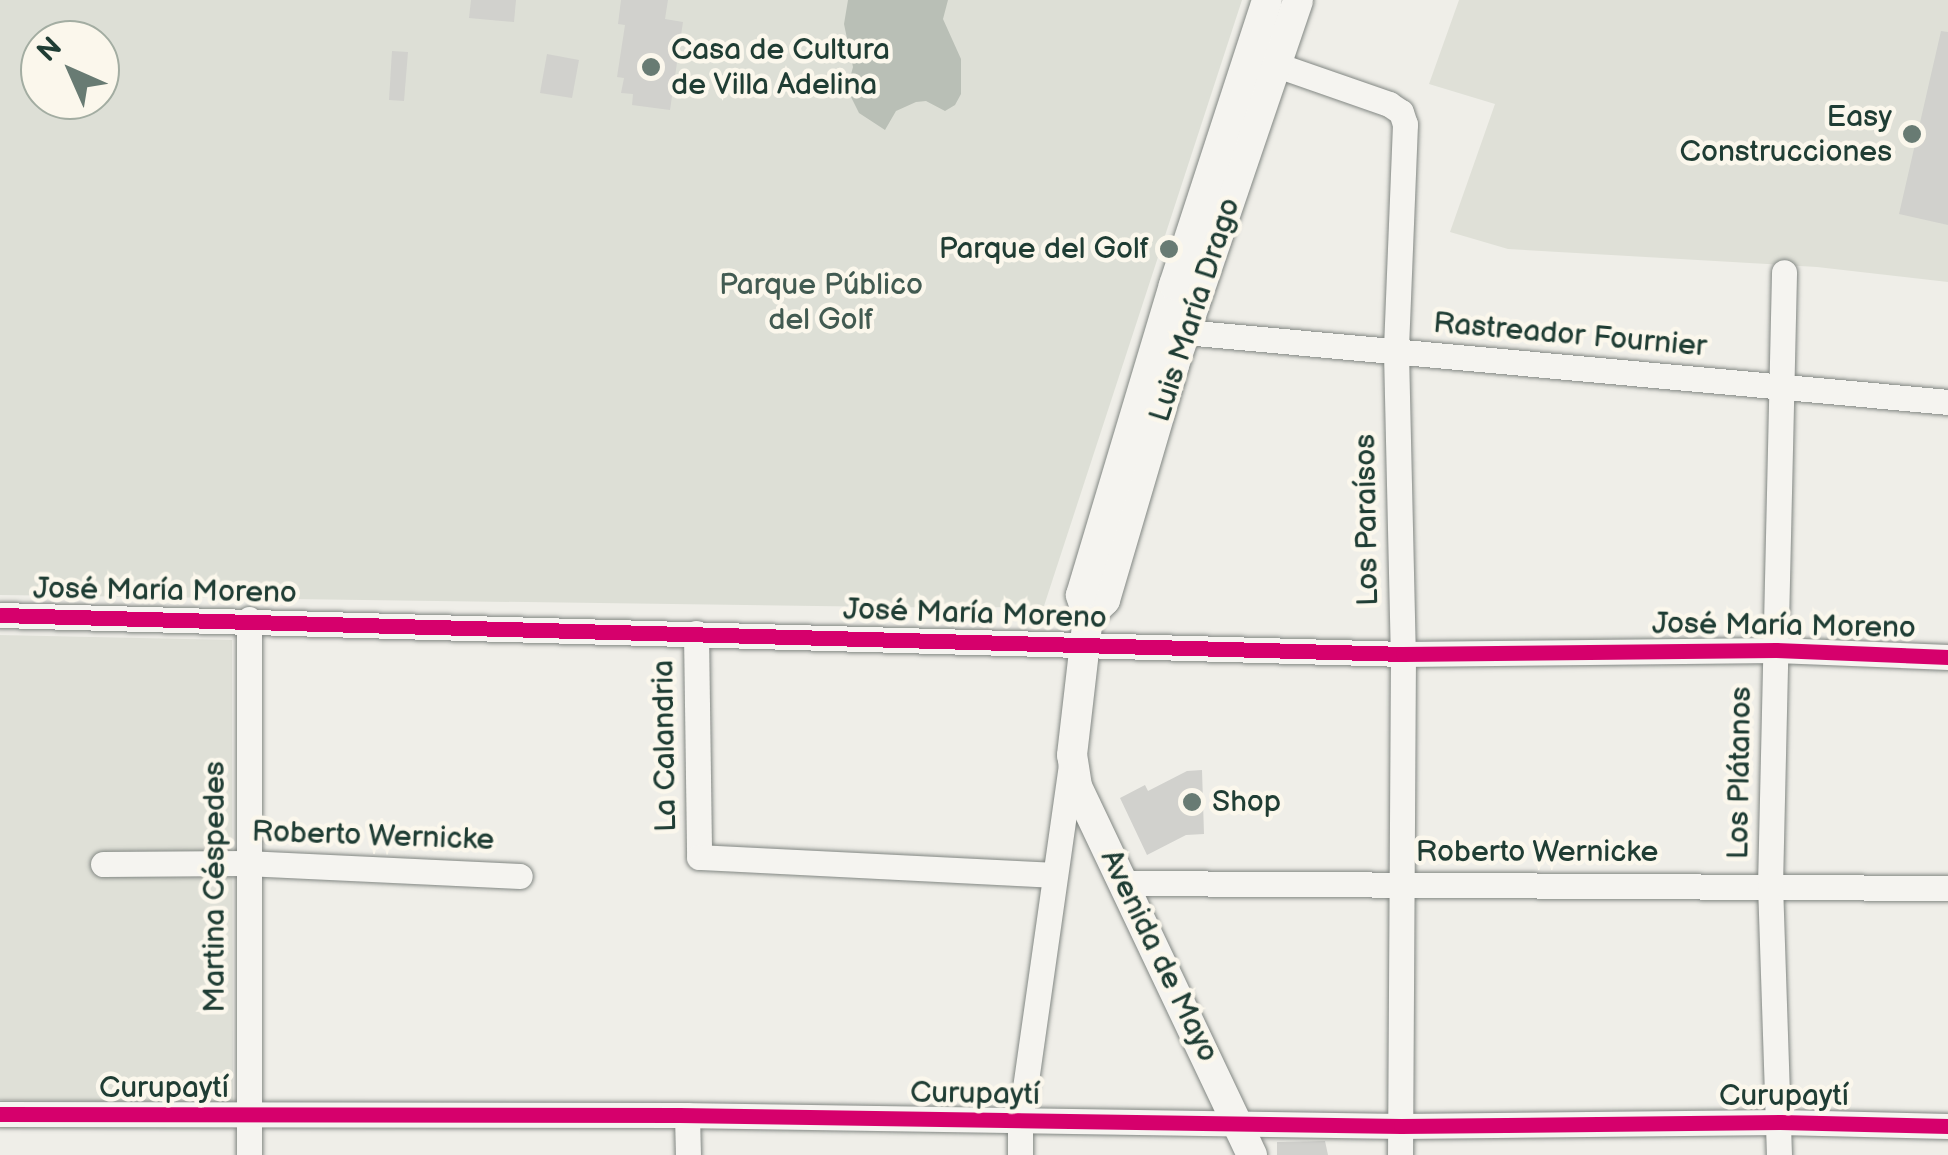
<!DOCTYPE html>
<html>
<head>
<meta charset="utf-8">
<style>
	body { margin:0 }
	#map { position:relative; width:1948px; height:1155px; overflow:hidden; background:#efeee8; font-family:"Balsamiq Sans",sans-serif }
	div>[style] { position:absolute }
	.built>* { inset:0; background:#dfe0d7 }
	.green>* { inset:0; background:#dddfd6 }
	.water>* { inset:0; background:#b9bfb6 }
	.building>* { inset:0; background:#d1d1cd }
	.roads { filter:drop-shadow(0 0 2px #828783) drop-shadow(0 0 2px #828783) }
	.minor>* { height:25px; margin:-12.5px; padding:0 12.5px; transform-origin:12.5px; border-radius:12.5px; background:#f5f4f0 }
	.major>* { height:30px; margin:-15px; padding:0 15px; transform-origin:15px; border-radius:15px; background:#f5f4f0 }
	.cycleway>* { height:15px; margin:-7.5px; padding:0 7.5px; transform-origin:7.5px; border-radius:7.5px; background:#d6006c }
	.dots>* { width:28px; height:28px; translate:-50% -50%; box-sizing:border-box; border:5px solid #fbf7ec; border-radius:50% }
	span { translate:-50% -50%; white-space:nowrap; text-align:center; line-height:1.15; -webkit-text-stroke:9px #fbf7ec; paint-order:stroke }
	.poi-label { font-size:30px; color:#1f3d34 }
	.left { translate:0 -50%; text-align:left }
	.right { translate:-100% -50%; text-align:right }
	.park-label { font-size:30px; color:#425b52 }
	.street-label { font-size:30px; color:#1f3d34 }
	.north { position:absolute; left:20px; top:20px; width:100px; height:100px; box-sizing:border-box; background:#fbf7ec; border:2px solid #a3ada2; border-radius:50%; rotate:315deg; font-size:28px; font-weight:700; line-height:40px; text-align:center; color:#1f3d34 }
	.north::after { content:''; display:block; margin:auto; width:35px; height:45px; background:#687b73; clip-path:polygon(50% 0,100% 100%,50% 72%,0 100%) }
</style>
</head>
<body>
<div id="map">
	<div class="built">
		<i style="clip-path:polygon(1459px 0,1948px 0,1948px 282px,1817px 267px,1508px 249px,1450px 232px,1495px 104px,1429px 84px)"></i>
		<i style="clip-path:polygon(0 635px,232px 640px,233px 1102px,0 1100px)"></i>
	</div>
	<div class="green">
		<i style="clip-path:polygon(evenodd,0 0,1242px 0,1044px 606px,964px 608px,0 595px,0 0,40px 40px,100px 40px,100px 100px,40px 100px,40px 40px)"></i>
	</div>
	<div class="water">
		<i style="clip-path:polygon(848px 0,948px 0,943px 19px,961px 59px,961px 94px,955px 105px,945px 111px,926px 101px,916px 102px,896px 111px,885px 130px,859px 113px,847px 89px,853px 67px,844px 24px)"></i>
	</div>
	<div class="building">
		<i style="clip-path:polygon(471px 0,516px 0,514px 22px,469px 18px)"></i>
		<i style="clip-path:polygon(621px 0,668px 0,665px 19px,683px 22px,670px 110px,632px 105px,633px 94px,621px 93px,624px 78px,617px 77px,625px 25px,618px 24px)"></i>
		<i style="clip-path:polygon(1941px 31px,1948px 32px,1948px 225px,1899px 214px)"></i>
		<i style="clip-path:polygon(392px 51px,408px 52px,404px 101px,389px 100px)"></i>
		<i style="clip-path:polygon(547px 54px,579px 60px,572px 98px,540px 93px)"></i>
		<i style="clip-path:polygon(1202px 770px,1204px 834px,1186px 835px,1147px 855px,1120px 798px,1145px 785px,1148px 791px,1187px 771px)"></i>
		<i style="clip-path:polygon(1325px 1141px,1328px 1155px,1277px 1155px,1277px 1142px)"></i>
	</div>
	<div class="roads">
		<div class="minor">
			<i style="left:1277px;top:65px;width:119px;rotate:19.2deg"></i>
			<i style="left:1389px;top:104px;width:14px;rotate:34deg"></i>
			<i style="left:1401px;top:112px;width:13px;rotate:72deg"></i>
			<i style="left:1405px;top:124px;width:228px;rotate:92.3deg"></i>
			<i style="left:1396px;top:352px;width:302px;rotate:88.7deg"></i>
			<i style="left:1403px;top:654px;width:501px;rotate:90.34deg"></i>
			<i style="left:1185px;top:332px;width:766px;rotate:5.24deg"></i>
			<i style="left:0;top:615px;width:1404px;rotate:1.59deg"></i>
			<i style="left:1403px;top:654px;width:373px;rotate:-0.6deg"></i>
			<i style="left:1776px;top:650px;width:172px;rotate:2.3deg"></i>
			<i style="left:696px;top:633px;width:224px;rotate:89.2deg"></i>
			<i style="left:699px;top:857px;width:355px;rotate:2.9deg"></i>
			<i style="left:103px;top:864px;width:142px;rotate:-0.4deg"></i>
			<i style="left:245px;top:863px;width:275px;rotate:2.7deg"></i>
			<i style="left:1125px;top:883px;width:823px;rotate:0.35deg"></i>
			<i style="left:0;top:1114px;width:679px;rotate:0.08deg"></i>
			<i style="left:679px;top:1115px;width:722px;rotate:0.87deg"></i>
			<i style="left:1401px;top:1126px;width:379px;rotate:-0.6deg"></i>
			<i style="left:1780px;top:1122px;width:168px;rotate:1.4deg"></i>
			<i style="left:687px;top:1115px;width:40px;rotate:88.6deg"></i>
			<i style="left:249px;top:1155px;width:536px;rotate:-90deg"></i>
			<i style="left:1020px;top:1155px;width:32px;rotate:-90deg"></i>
			<i style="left:1020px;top:1123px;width:363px;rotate:-81.9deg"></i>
			<i style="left:1779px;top:1155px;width:269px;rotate:-91.9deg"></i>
			<i style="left:1770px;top:886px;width:614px;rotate:-88.69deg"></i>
		</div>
		<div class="major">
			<i style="left:1088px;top:617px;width:24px;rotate:-45deg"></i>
			<i style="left:1105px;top:600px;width:245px;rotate:-73.6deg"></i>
			<i style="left:1174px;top:365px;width:385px;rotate:-71.2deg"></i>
			<i style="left:1252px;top:1155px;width:408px;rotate:-115.4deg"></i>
			<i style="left:1077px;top:786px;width:31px;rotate:-99deg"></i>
			<i style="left:1072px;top:755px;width:139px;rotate:-83.4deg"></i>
			<i style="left:1088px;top:617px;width:23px;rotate:-108deg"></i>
			<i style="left:1081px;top:595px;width:324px;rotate:-73.3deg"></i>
			<i style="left:1174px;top:285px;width:300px;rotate:-71.9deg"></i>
		</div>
	</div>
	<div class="cycleway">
		<i style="left:0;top:615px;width:1404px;rotate:1.59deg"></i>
		<i style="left:1403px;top:654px;width:373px;rotate:-0.6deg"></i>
		<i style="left:1776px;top:650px;width:172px;rotate:2.3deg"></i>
		<i style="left:0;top:1114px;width:679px;rotate:0.08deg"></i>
		<i style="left:679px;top:1115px;width:722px;rotate:0.87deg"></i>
		<i style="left:1401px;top:1126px;width:379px;rotate:-0.6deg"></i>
		<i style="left:1780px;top:1122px;width:168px;rotate:1.4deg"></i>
	</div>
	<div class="dots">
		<i style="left:651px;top:67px;background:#687b73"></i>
		<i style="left:1912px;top:134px;background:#687b73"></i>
		<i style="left:1169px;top:249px;background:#687b73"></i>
		<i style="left:1192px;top:802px;background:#687b73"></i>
	</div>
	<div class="poi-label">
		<span class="left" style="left:671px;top:67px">Casa de Cultura<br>de Villa Adelina</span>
		<span class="right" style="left:1892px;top:134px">Easy<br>Construcciones</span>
		<span class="right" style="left:1149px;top:249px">Parque del Golf</span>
		<span class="left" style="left:1212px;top:802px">Shop</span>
	</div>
	<div class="park-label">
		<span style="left:821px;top:302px">Parque Público<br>del Golf</span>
	</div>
	<div class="street-label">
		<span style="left:1195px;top:310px;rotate:-72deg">Luis María Drago</span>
		<span style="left:1570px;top:335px;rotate:5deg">Rastreador Fournier</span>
		<span style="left:1367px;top:520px;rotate:-91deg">Los Paraísos</span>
		<span style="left:165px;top:591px;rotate:1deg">José María Moreno</span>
		<span style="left:975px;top:614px;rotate:2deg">José María Moreno</span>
		<span style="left:1784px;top:626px;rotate:1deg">José María Moreno</span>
		<span style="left:665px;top:746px;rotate:-91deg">La Calandria</span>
		<span style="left:1740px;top:773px;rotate:-89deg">Los Plátanos</span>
		<span style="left:373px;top:836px;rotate:2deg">Roberto Wernicke</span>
		<span style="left:1537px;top:852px">Roberto Wernicke</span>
		<span style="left:215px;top:887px;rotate:-90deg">Martina Céspedes</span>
		<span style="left:1159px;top:956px;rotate:64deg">Avenida de Mayo</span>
		<span style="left:164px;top:1088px">Curupaytí</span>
		<span style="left:975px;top:1094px;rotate:1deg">Curupaytí</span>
		<span style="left:1784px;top:1096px">Curupaytí</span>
	</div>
	<div class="north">N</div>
</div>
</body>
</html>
